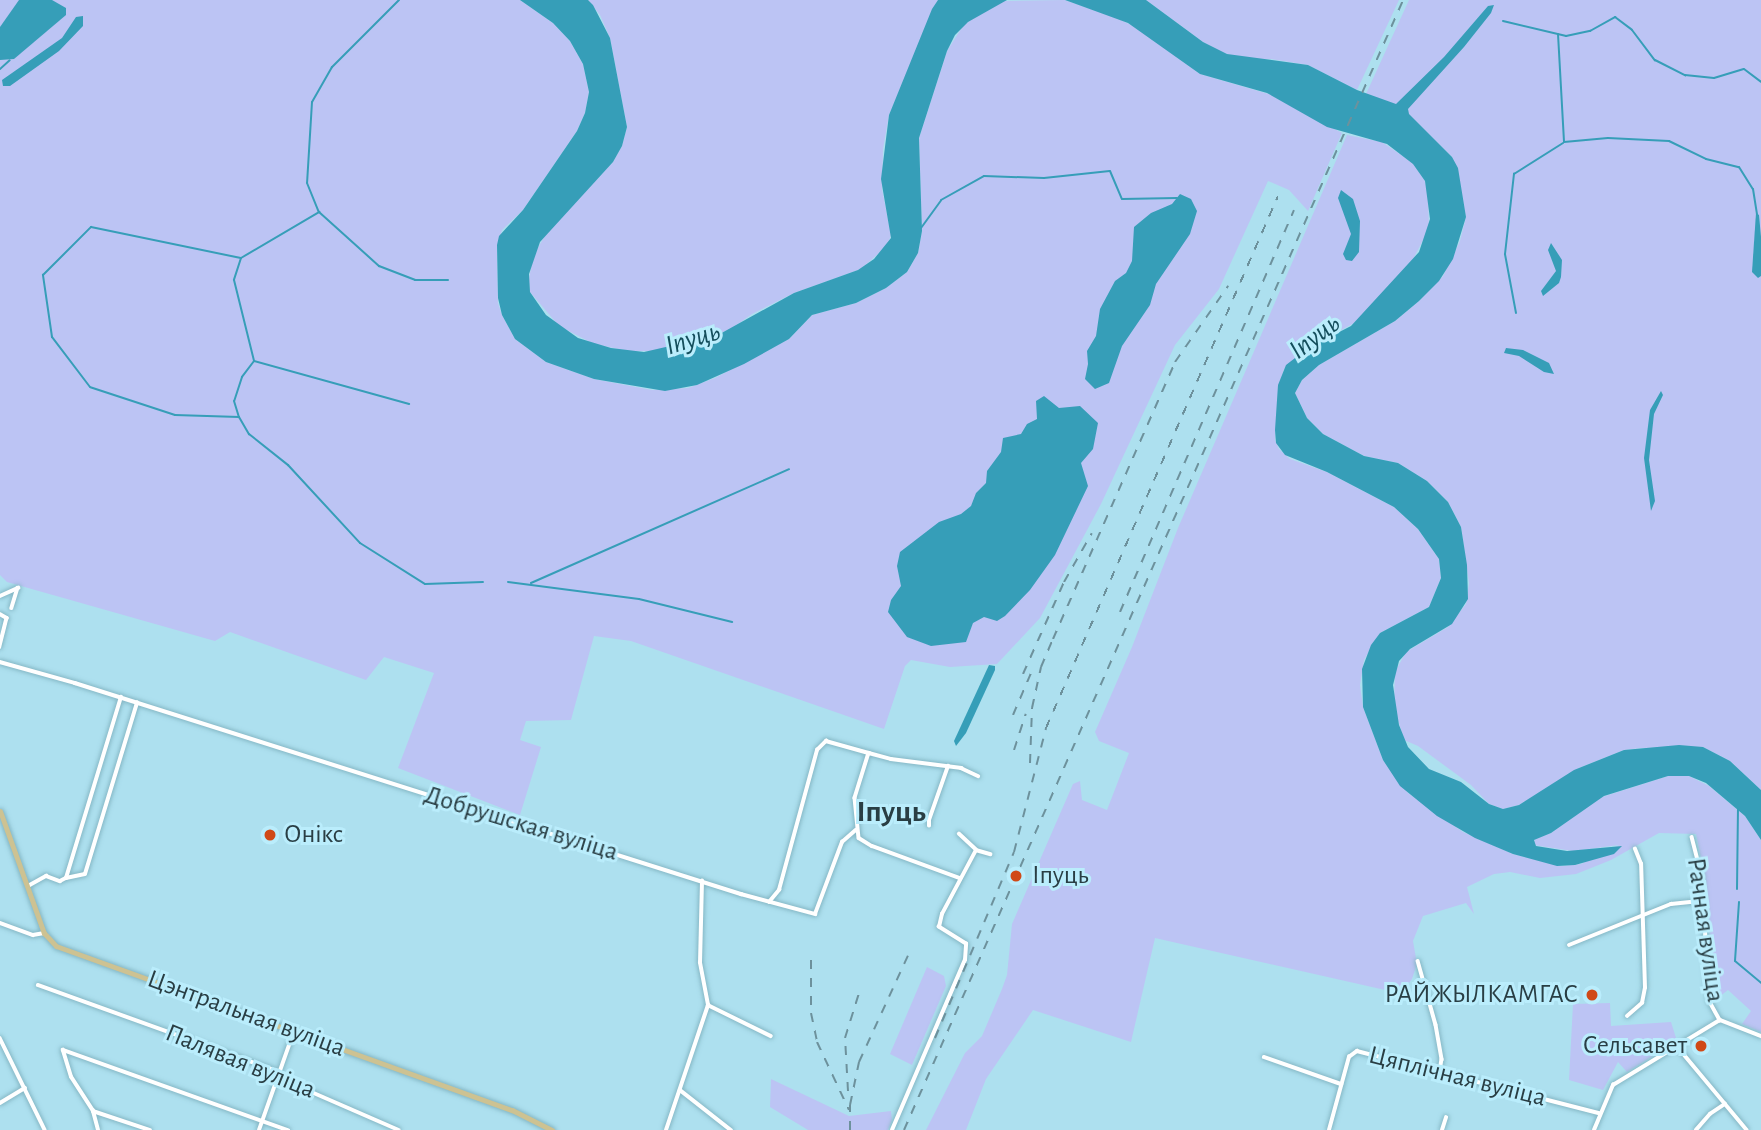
<!DOCTYPE html>
<html>
<head>
<meta charset="utf-8">
<style>
	body { margin:0 }
	#map { position:relative; width:1761px; height:1130px; overflow:hidden; background:#ade0ef; font-family:"Alegreya Sans",sans-serif }
	div>[style] { position:absolute }
	.green>* { inset:0; background:#bcc4f4 }
	.water>* { inset:0; background:#369eb8 }
	.stream>* { height:2px; margin:-1px; padding:0 1px; transform-origin:1px; border-radius:1px; background:#369eb8 }
	.roads { filter:drop-shadow(0 0 2px #85b7c5) drop-shadow(0 0 2px #85b7c5) }
	.minor>* { height:3.5px; margin:-1.75px; padding:0 1.75px; transform-origin:1.75px; border-radius:1.75px; background:#fff }
	.primary>* { height:5px; margin:-2.5px; padding:0 2.5px; transform-origin:2.5px; border-radius:2.5px; background:#cdc292 }
	.rail>* { height:2px; margin-top:-1px; transform-origin:0; background:repeating-linear-gradient(90deg,#6d919c 0 9px,transparent 0 18px) }
	.dots>* { width:19px; height:19px; translate:-50% -50%; box-sizing:border-box; border:4px solid #baedfc; border-radius:50% }
	span { translate:-50% -50%; white-space:nowrap; text-align:center; line-height:1.15; -webkit-text-stroke:6px #baedfc; paint-order:stroke }
	.street-label { font-size:26px; color:#293e44 }
	.poi-label { font-size:26px; color:#293e44 }
	.left { translate:0 -50%; text-align:left }
	.right { translate:-100% -50%; text-align:right }
	.water-label { font-size:28px; color:#144e5c; font-style:italic }
	.quarter-label { font-size:30px; color:#293e44; font-weight:700 }
</style>
</head>
<body>
<div id="map">
	<div class="green">
		<i style="clip-path:polygon(0 0,520px 0,553px 23px,570px 41px,583px 64px,589px 92px,585px 113px,577px 131px,523px 210px,502px 230px,497px 249px,498px 303px,502px 315px,515px 339px,546px 362px,594px 379px,652px 390px,688px 388px,715px 378px,789px 339px,812px 315px,856px 303px,886px 288px,907px 272px,918px 253px,922px 231px,919px 138px,947px 51px,963px 26px,982px 11px,1004px 1px,1065px 0,1119px 19px,1137px 28px,1200px 74px,1272px 95px,1342px 133px,1308px 211px,1289px 190px,1268px 181px,1219px 289px,1175px 345px,1101px 504px,1040px 618px,997px 664px,950px 667px,911px 660px,905px 666px,884px 729px,631px 641px,594px 636px,571px 720px,526px 721px,520px 740px,541px 747px,520px 815px,398px 768px,434px 673px,384px 657px,366px 680px,230px 632px,215px 641px,7px 582px,0 575px)"></i>
		<i style="clip-path:polygon(588px 0,938px 0,889px 115px,883px 149px,882px 189px,891px 234px,888px 245px,861px 269px,794px 293px,752px 314px,731px 329px,701px 340px,656px 351px,629px 351px,594px 344px,559px 326px,530px 292px,529px 279px,533px 256px,546px 234px,613px 162px,622px 146px,627px 127px,610px 38px,600px 15px)"></i>
		<i style="clip-path:polygon(1146px 0,1399px 0,1357px 90px,1308px 65px,1271px 59px,1243px 59px,1221px 52px,1203px 42px)"></i>
		<i style="clip-path:polygon(1409px 0,1761px 0,1761px 790px,1730px 761px,1703px 747px,1641px 748px,1624px 750px,1579px 768px,1519px 805px,1503px 809px,1489px 804px,1471px 785px,1418px 746px,1404px 740px,1394px 707px,1395px 672px,1406px 652px,1448px 627px,1466px 604px,1469px 583px,1461px 527px,1448px 502px,1427px 481px,1398px 463px,1364px 456px,1323px 434px,1307px 418px,1295px 393px,1302px 380px,1319px 365px,1395px 321px,1419px 301px,1443px 276px,1460px 241px,1466px 217px,1452px 157px,1405px 111px,1366px 94px)"></i>
		<i style="clip-path:polygon(1347px 135px,1382px 142px,1413px 163px,1425px 181px,1428px 193px,1429px 229px,1411px 263px,1356px 322px,1308px 348px,1284px 369px,1278px 391px,1275px 440px,1279px 449px,1290px 459px,1327px 472px,1394px 507px,1418px 529px,1439px 559px,1441px 578px,1429px 607px,1380px 633px,1364px 660px,1360px 685px,1363px 707px,1383px 760px,1408px 793px,1463px 832px,1513px 854px,1562px 866px,1581px 864px,1619px 845px,1573px 851px,1533px 845px,1535px 839px,1551px 833px,1599px 798px,1668px 776px,1689px 776px,1709px 786px,1745px 816px,1761px 840px,1761px 1032px,1742px 1024px,1751px 1011px,1728px 990px,1715px 1000px,1705px 878px,1696px 834px,1659px 833px,1611px 860px,1576px 874px,1540px 878px,1510px 872px,1494px 874px,1467px 887px,1474px 914px,1466px 903px,1423px 916px,1413px 941px,1417px 964px,1412px 979px,1405px 988px,1394px 992px,1155px 938px,1131px 1042px,1033px 1010px,986px 1079px,966px 1130px,926px 1130px,965px 1053px,982px 1036px,1002px 989px,1007px 975px,1012px 924px,1073px 784px,1080px 781px,1082px 800px,1107px 810px,1129px 753px,1099px 741px,1095px 732px,1132px 647px,1178px 528px)"></i>
		<i style="clip-path:polygon(927px 967px,944px 976px,946px 986px,912px 1065px,890px 1054px)"></i>
		<i style="clip-path:polygon(1610px 1003px,1611px 1026px,1671px 1022px,1677px 1041px,1627px 1072px,1618px 1062px,1603px 1090px,1569px 1080px,1573px 1004px)"></i>
		<i style="clip-path:polygon(771px 1079px,849px 1116px,891px 1111px,892px 1120px,888px 1130px,808px 1130px,770px 1107px)"></i>
	</div>
	<div class="water">
		<i style="clip-path:polygon(19px 0,52px 0,66px 8px,66px 15px,14px 59px,0 60px,0 27px)"></i>
		<i style="clip-path:polygon(520px 0,588px 0,593px 5px,610px 38px,627px 127px,622px 146px,613px 162px,540px 242px,529px 274px,530px 292px,546px 315px,578px 338px,611px 348px,644px 352px,718px 335px,794px 293px,858px 270px,874px 259px,891px 238px,881px 179px,889px 115px,932px 9px,938px 0,1007px 0,968px 22px,955px 35px,947px 51px,919px 138px,922px 231px,918px 253px,907px 272px,886px 288px,856px 303px,812px 315px,789px 339px,744px 364px,697px 385px,665px 391px,594px 379px,546px 362px,515px 339px,502px 315px,498px 298px,497px 245px,499px 236px,523px 210px,577px 131px,585px 113px,589px 92px,583px 64px,570px 41px,553px 23px)"></i>
		<i style="clip-path:polygon(1065px 0,1146px 0,1203px 42px,1227px 54px,1308px 65px,1357px 90px,1396px 104px,1444px 57px,1488px 6px,1494px 5px,1491px 13px,1464px 47px,1408px 109px,1409px 114px,1452px 157px,1458px 168px,1466px 217px,1453px 259px,1439px 281px,1419px 301px,1395px 321px,1319px 365px,1302px 380px,1295px 393px,1307px 418px,1323px 434px,1364px 456px,1398px 463px,1427px 481px,1448px 502px,1461px 527px,1467px 565px,1468px 599px,1452px 624px,1410px 649px,1399px 661px,1393px 685px,1399px 725px,1408px 747px,1429px 769px,1461px 782px,1489px 804px,1503px 809px,1519px 805px,1574px 770px,1624px 750px,1679px 745px,1703px 747px,1730px 761px,1761px 790px,1761px 840px,1745px 816px,1706px 783px,1689px 776px,1668px 776px,1604px 796px,1551px 833px,1534px 840px,1536px 846px,1567px 851px,1622px 846px,1614px 854px,1575px 865px,1557px 866px,1513px 854px,1475px 838px,1437px 816px,1400px 786px,1383px 760px,1363px 707px,1362px 669px,1371px 645px,1380px 633px,1429px 607px,1441px 578px,1439px 559px,1418px 529px,1394px 507px,1327px 472px,1285px 455px,1276px 443px,1275px 430px,1278px 385px,1286px 365px,1308px 348px,1351px 326px,1419px 252px,1430px 219px,1425px 181px,1413px 164px,1387px 144px,1327px 127px,1267px 93px,1200px 74px,1128px 23px)"></i>
		<i style="clip-path:polygon(83px 16px,83px 26px,59px 51px,10px 86px,3px 86px,2px 80px,62px 38px,76px 17px)"></i>
		<i style="clip-path:polygon(1341px 190px,1353px 199px,1360px 221px,1359px 252px,1352px 261px,1346px 260px,1343px 254px,1351px 234px,1338px 198px)"></i>
		<i style="clip-path:polygon(1180px 194px,1191px 199px,1197px 211px,1190px 234px,1156px 284px,1150px 305px,1122px 346px,1109px 383px,1095px 389px,1085px 379px,1088px 364px,1087px 351px,1096px 336px,1100px 309px,1115px 281px,1126px 273px,1132px 261px,1134px 227px,1151px 213px,1172px 204px)"></i>
		<i style="clip-path:polygon(1756px 213px,1759px 215px,1761px 237px,1761px 276px,1758px 278px,1752px 272px)"></i>
		<i style="clip-path:polygon(1551px 243px,1562px 260px,1561px 277px,1559px 283px,1543px 296px,1541px 291px,1556px 271px,1548px 250px)"></i>
		<i style="clip-path:polygon(1506px 348px,1523px 350px,1549px 363px,1554px 374px,1544px 372px,1519px 356px,1504px 353px)"></i>
		<i style="clip-path:polygon(1661px 391px,1663px 395px,1654px 414px,1649px 460px,1655px 501px,1651px 511px,1644px 458px,1650px 410px)"></i>
		<i style="clip-path:polygon(1044px 396px,1059px 408px,1080px 406px,1098px 423px,1093px 449px,1081px 463px,1088px 486px,1055px 555px,1030px 590px,1005px 616px,997px 621px,984px 617px,973px 623px,966px 642px,931px 646px,907px 637px,888px 612px,891px 600px,901px 586px,897px 566px,900px 552px,939px 522px,961px 514px,971px 506px,976px 493px,986px 483px,987px 471px,1001px 452px,1003px 438px,1021px 434px,1027px 424px,1037px 419px,1036px 401px)"></i>
		<i style="clip-path:polygon(989px 665px,995px 666px,995px 670px,966px 733px,956px 746px,954px 741px)"></i>
	</div>
	<div class="stream">
		<i style="left:399px;top:0;width:95px;rotate:135deg"></i>
		<i style="left:332px;top:67px;width:40px;rotate:119.7deg"></i>
		<i style="left:312px;top:102px;width:81px;rotate:93.5deg"></i>
		<i style="left:307px;top:183px;width:31px;rotate:68deg"></i>
		<i style="left:319px;top:212px;width:81px;rotate:42deg"></i>
		<i style="left:379px;top:266px;width:39px;rotate:21deg"></i>
		<i style="left:415px;top:280px;width:33px"></i>
		<i style="left:1503px;top:21px;width:65px;rotate:13.4deg"></i>
		<i style="left:1566px;top:36px;width:25px;rotate:-12deg"></i>
		<i style="left:1590px;top:31px;width:29px;rotate:-29deg"></i>
		<i style="left:1615px;top:17px;width:21px;rotate:37deg"></i>
		<i style="left:1632px;top:30px;width:38px;rotate:53deg"></i>
		<i style="left:1655px;top:60px;width:34px;rotate:27deg"></i>
		<i style="left:1685px;top:75px;width:29px;rotate:6deg"></i>
		<i style="left:1714px;top:78px;width:31px;rotate:-17deg"></i>
		<i style="left:1744px;top:69px;width:21px;rotate:37deg"></i>
		<i style="left:1558px;top:34px;width:108px;rotate:86.8deg"></i>
		<i style="left:1564px;top:142px;width:44px;rotate:-5.2deg"></i>
		<i style="left:1608px;top:138px;width:61px;rotate:2.8deg"></i>
		<i style="left:1669px;top:141px;width:41px;rotate:25.9deg"></i>
		<i style="left:1706px;top:159px;width:34px;rotate:14deg"></i>
		<i style="left:1739px;top:167px;width:26px;rotate:58deg"></i>
		<i style="left:1753px;top:189px;width:26px;rotate:81deg"></i>
		<i style="left:0;top:69px;width:13px;rotate:-42deg"></i>
		<i style="left:921px;top:228px;width:34px;rotate:-54deg"></i>
		<i style="left:941px;top:200px;width:49px;rotate:-29.2deg"></i>
		<i style="left:984px;top:176px;width:60px;rotate:1.9deg"></i>
		<i style="left:1044px;top:178px;width:66px;rotate:-6.1deg"></i>
		<i style="left:1110px;top:171px;width:30px;rotate:67deg"></i>
		<i style="left:1122px;top:199px;width:55px;rotate:-1deg"></i>
		<i style="left:241px;top:258px;width:23px;rotate:108deg"></i>
		<i style="left:234px;top:280px;width:83px;rotate:76.1deg"></i>
		<i style="left:254px;top:361px;width:161px;rotate:15.5deg"></i>
		<i style="left:1516px;top:313px;width:60px;rotate:-100.6deg"></i>
		<i style="left:1505px;top:254px;width:81px;rotate:-83.6deg"></i>
		<i style="left:1514px;top:174px;width:58px;rotate:-32.3deg"></i>
		<i style="left:254px;top:361px;width:20px;rotate:127deg"></i>
		<i style="left:242px;top:377px;width:25px;rotate:108deg"></i>
		<i style="left:234px;top:401px;width:17px;rotate:73deg"></i>
		<i style="left:239px;top:417px;width:20px;rotate:60deg"></i>
		<i style="left:249px;top:434px;width:50px;rotate:38.5deg"></i>
		<i style="left:288px;top:465px;width:106px;rotate:47.3deg"></i>
		<i style="left:360px;top:543px;width:77px;rotate:32.2deg"></i>
		<i style="left:425px;top:584px;width:58px;rotate:-2deg"></i>
		<i style="left:239px;top:417px;width:64px;rotate:-178.2deg"></i>
		<i style="left:175px;top:415px;width:89px;rotate:-161.8deg"></i>
		<i style="left:90px;top:387px;width:63px;rotate:-127.2deg"></i>
		<i style="left:52px;top:337px;width:63px;rotate:-98.3deg"></i>
		<i style="left:43px;top:275px;width:68px;rotate:-45deg"></i>
		<i style="left:91px;top:227px;width:153px;rotate:11.7deg"></i>
		<i style="left:241px;top:258px;width:91px;rotate:-30.5deg"></i>
		<i style="left:508px;top:582px;width:132px;rotate:7.4deg"></i>
		<i style="left:639px;top:599px;width:96px;rotate:13.9deg"></i>
		<i style="left:531px;top:583px;width:282px;rotate:-23.8deg"></i>
		<i style="left:1737px;top:889px;width:80px;rotate:-89.3deg"></i>
		<i style="left:1739px;top:902px;width:59px;rotate:93.9deg"></i>
		<i style="left:1735px;top:961px;width:34px;rotate:40deg"></i>
	</div>
	<div class="roads">
		<div class="minor">
			<i style="left:0;top:596px;width:20px;rotate:-24deg"></i>
			<i style="left:18px;top:588px;width:21px;rotate:107deg"></i>
			<i style="left:0;top:614px;width:8px;rotate:30deg"></i>
			<i style="left:7px;top:618px;width:30px;rotate:104deg"></i>
			<i style="left:0;top:662px;width:78px;rotate:15.6deg"></i>
			<i style="left:75px;top:683px;width:699px;rotate:17.58deg"></i>
			<i style="left:741px;top:894px;width:77px;rotate:15.1deg"></i>
			<i style="left:815px;top:914px;width:77px;rotate:-69.4deg"></i>
			<i style="left:842px;top:842px;width:18px;rotate:-41deg"></i>
			<i style="left:869px;top:753px;width:23px;rotate:15deg"></i>
			<i style="left:891px;top:759px;width:71px;rotate:7.3deg"></i>
			<i style="left:961px;top:768px;width:19px;rotate:25deg"></i>
			<i style="left:929px;top:826px;width:6px;rotate:-90deg"></i>
			<i style="left:929px;top:820px;width:57px;rotate:-70.6deg"></i>
			<i style="left:1692px;top:837px;width:40px;rotate:75.6deg"></i>
			<i style="left:1702px;top:876px;width:126px;rotate:86.4deg"></i>
			<i style="left:1710px;top:1002px;width:21px;rotate:61deg"></i>
			<i style="left:1720px;top:1020px;width:44px;rotate:21.3deg"></i>
			<i style="left:976px;top:850px;width:15px;rotate:16deg"></i>
			<i style="left:66px;top:878px;width:19px;rotate:-12deg"></i>
			<i style="left:85px;top:874px;width:179px;rotate:-73.1deg"></i>
			<i style="left:28px;top:886px;width:21px;rotate:-29deg"></i>
			<i style="left:46px;top:876px;width:15px;rotate:20deg"></i>
			<i style="left:60px;top:881px;width:7px;rotate:-27deg"></i>
			<i style="left:66px;top:878px;width:189px;rotate:-73.1deg"></i>
			<i style="left:769px;top:902px;width:16px;rotate:-50deg"></i>
			<i style="left:779px;top:890px;width:145px;rotate:-74.8deg"></i>
			<i style="left:817px;top:750px;width:13px;rotate:-45deg"></i>
			<i style="left:826px;top:741px;width:45px;rotate:15.6deg"></i>
			<i style="left:869px;top:753px;width:47px;rotate:107.3deg"></i>
			<i style="left:855px;top:798px;width:40px;rotate:84.3deg"></i>
			<i style="left:859px;top:838px;width:15px;rotate:32deg"></i>
			<i style="left:872px;top:846px;width:94px;rotate:20deg"></i>
			<i style="left:0;top:923px;width:35px;rotate:20deg"></i>
			<i style="left:33px;top:935px;width:11px;rotate:-10deg"></i>
			<i style="left:1569px;top:945px;width:110px;rotate:-21.9deg"></i>
			<i style="left:1671px;top:904px;width:31px;rotate:-6deg"></i>
			<i style="left:1418px;top:961px;width:66px;rotate:74.3deg"></i>
			<i style="left:1436px;top:1025px;width:35px;rotate:80deg"></i>
			<i style="left:1442px;top:1059px;width:13px;rotate:99deg"></i>
			<i style="left:38px;top:985px;width:251px;rotate:19.8deg"></i>
			<i style="left:274px;top:1070px;width:14px;rotate:45deg"></i>
			<i style="left:284px;top:1080px;width:125px;rotate:23.5deg"></i>
			<i style="left:708px;top:1005px;width:70px;rotate:26.2deg"></i>
			<i style="left:1627px;top:1016px;width:20px;rotate:-41deg"></i>
			<i style="left:1642px;top:1003px;width:15px;rotate:-79deg"></i>
			<i style="left:1645px;top:988px;width:124px;rotate:-91.8deg"></i>
			<i style="left:1641px;top:864px;width:16px;rotate:-112deg"></i>
			<i style="left:0;top:1038px;width:102px;rotate:63.9deg"></i>
			<i style="left:1677px;top:1046px;width:109px;rotate:50.2deg"></i>
			<i style="left:1264px;top:1057px;width:82px;rotate:19.3deg"></i>
			<i style="left:680px;top:1090px;width:65px;rotate:38.1deg"></i>
			<i style="left:0;top:1103px;width:29px;rotate:-31deg"></i>
			<i style="left:93px;top:1111px;width:60px;rotate:18.4deg"></i>
			<i style="left:98px;top:1130px;width:20px;rotate:-105deg"></i>
			<i style="left:93px;top:1111px;width:40px;rotate:-122.9deg"></i>
			<i style="left:71px;top:1077px;width:28px;rotate:-107deg"></i>
			<i style="left:63px;top:1050px;width:239px;rotate:19.6deg"></i>
			<i style="left:259px;top:1130px;width:105px;rotate:-70.5deg"></i>
			<i style="left:666px;top:1130px;width:132px;rotate:-71.4deg"></i>
			<i style="left:708px;top:1005px;width:43px;rotate:-100.8deg"></i>
			<i style="left:700px;top:963px;width:82px;rotate:-88.6deg"></i>
			<i style="left:892px;top:1130px;width:185px;rotate:-66.8deg"></i>
			<i style="left:965px;top:960px;width:16px;rotate:-86deg"></i>
			<i style="left:966px;top:944px;width:32px;rotate:-148deg"></i>
			<i style="left:939px;top:927px;width:13px;rotate:-77deg"></i>
			<i style="left:942px;top:914px;width:72px;rotate:-62deg"></i>
			<i style="left:976px;top:850px;width:23px;rotate:-137deg"></i>
			<i style="left:1329px;top:1130px;width:76px;rotate:-74.7deg"></i>
			<i style="left:1349px;top:1057px;width:10px;rotate:-37deg"></i>
			<i style="left:1357px;top:1051px;width:250px;rotate:14.4deg"></i>
			<i style="left:1442px;top:1130px;width:13px;rotate:-72deg"></i>
			<i style="left:1594px;top:1130px;width:49px;rotate:-67.1deg"></i>
			<i style="left:1613px;top:1085px;width:125px;rotate:-31.3deg"></i>
			<i style="left:1696px;top:1130px;width:21px;rotate:-49deg"></i>
			<i style="left:1710px;top:1114px;width:18px;rotate:-34deg"></i>
		</div>
		<div class="primary">
			<i style="left:0;top:811px;width:130px;rotate:70.2deg"></i>
			<i style="left:44px;top:933px;width:18px;rotate:47deg"></i>
			<i style="left:56px;top:946px;width:485px;rotate:19.8deg"></i>
			<i style="left:512px;top:1110px;width:45px;rotate:26.6deg"></i>
		</div>
	</div>
	<div class="rail">
		<i style="left:1120px;top:612px;width:438px;rotate:-66.6deg"></i>
		<i style="left:1023px;top:674px;width:101px;rotate:-66deg"></i>
		<i style="left:1064px;top:582px;width:56px;rotate:-60.3deg"></i>
		<i style="left:1013px;top:715px;width:53px;rotate:-66.8deg"></i>
		<i style="left:1014px;top:750px;width:38px;rotate:-72deg"></i>
		<i style="left:1030px;top:763px;width:55px;rotate:-87.9deg"></i>
		<i style="left:1032px;top:708px;width:42px;rotate:-77.6deg"></i>
		<i style="left:1041px;top:667px;width:30px;rotate:-67deg"></i>
		<i style="left:1053px;top:639px;width:303px;rotate:-66.2deg"></i>
		<i style="left:1175px;top:362px;width:93px;rotate:-55.1deg"></i>
		<i style="left:811px;top:960px;width:53px;rotate:90deg"></i>
		<i style="left:811px;top:1013px;width:30px;rotate:78deg"></i>
		<i style="left:817px;top:1042px;width:75px;rotate:64.8deg"></i>
		<i style="left:935px;top:1038px;width:202px;rotate:-67deg"></i>
		<i style="left:1014px;top:852px;width:128px;rotate:-75.5deg"></i>
		<i style="left:1046px;top:728px;width:580px;rotate:-66.44deg"></i>
		<i style="left:848px;top:1091px;width:53px;rotate:-93.2deg"></i>
		<i style="left:845px;top:1038px;width:47px;rotate:-72.7deg"></i>
		<i style="left:850px;top:1130px;width:25px;rotate:-90deg"></i>
		<i style="left:850px;top:1105px;width:44px;rotate:-78.2deg"></i>
		<i style="left:859px;top:1062px;width:124px;rotate:-65.3deg"></i>
		<i style="left:904px;top:1130px;width:1235px;rotate:-66.17deg"></i>
	</div>
	<div class="dots">
		<i style="left:270px;top:835px;background:#d04917"></i>
		<i style="left:1016px;top:876px;background:#d04917"></i>
		<i style="left:1592px;top:995px;background:#d04917"></i>
		<i style="left:1701px;top:1046px;background:#d04917"></i>
	</div>
	<div class="street-label">
		<span style="left:521px;top:824px;rotate:17deg">Добрушская вуліца</span>
		<span style="left:1705px;top:930px;rotate:82deg">Рачная вуліца</span>
		<span style="left:246px;top:1014px;rotate:20deg">Цэнтральная вуліца</span>
		<span style="left:240px;top:1062px;rotate:22deg">Палявая вуліца</span>
		<span style="left:1457px;top:1077px;rotate:14deg">Цяплічная вуліца</span>
	</div>
	<div class="poi-label">
		<span class="left" style="left:284px;top:835px">Онікс</span>
		<span class="left" style="left:1032px;top:876px">Іпуць</span>
		<span class="right" style="left:1578px;top:995px">РАЙЖЫЛКАМГАС</span>
		<span class="right" style="left:1687px;top:1046px">Сельсавет</span>
	</div>
	<div class="water-label">
		<span style="left:1315px;top:337px;rotate:-37deg">Іпуць</span>
		<span style="left:693px;top:339px;rotate:-17deg">Іпуць</span>
	</div>
	<div class="quarter-label">
		<span style="left:891px;top:812px">Іпуць</span>
	</div>
</div>
</body>
</html>
